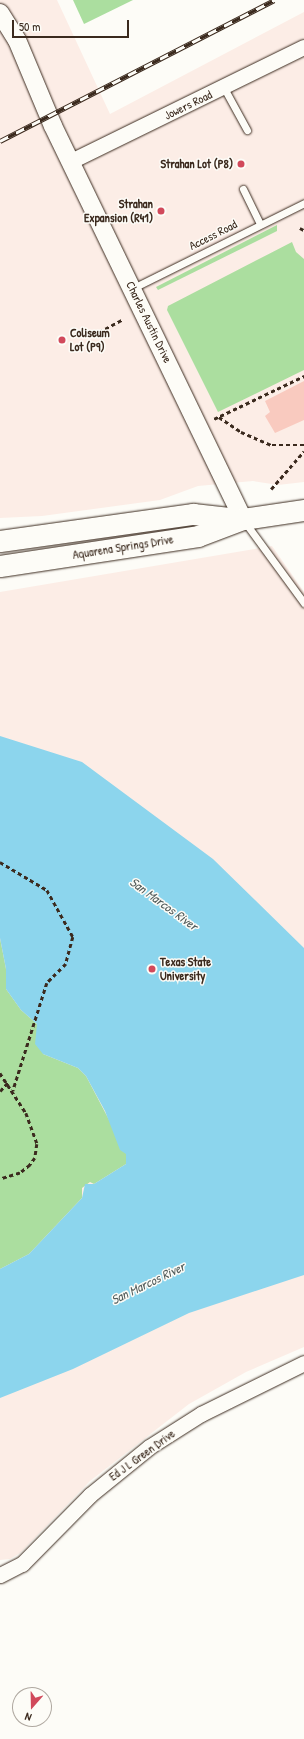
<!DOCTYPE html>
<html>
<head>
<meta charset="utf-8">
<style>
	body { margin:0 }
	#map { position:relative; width:304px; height:1739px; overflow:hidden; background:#fdfcf7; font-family:"Patrick Hand",sans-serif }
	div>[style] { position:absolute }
	.built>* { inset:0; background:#fcede6 }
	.green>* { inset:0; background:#abde9f }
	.water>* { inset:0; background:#8cd5ed }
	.building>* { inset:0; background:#f9cabf }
	.path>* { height:2.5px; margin-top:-1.25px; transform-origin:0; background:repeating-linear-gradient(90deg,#3b2a1e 0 4px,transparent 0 7px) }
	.roads { filter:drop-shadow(0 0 1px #3b2a1e) drop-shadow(0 0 1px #3b2a1e) }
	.service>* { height:7px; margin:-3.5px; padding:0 3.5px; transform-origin:3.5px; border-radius:3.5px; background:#fdfcf7 }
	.minor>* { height:15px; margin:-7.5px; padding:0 7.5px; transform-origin:7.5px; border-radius:7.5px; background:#fdfcf7 }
	.tertiary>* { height:18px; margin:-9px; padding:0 9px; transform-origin:9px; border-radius:9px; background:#fdfcf7 }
	.secondary>* { height:21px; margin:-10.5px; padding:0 10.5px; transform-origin:10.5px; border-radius:10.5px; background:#fdfcf7 }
	.rail>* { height:4.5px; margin-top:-2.25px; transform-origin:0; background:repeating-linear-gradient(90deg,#fdfcf7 0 9px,#3b2a1e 0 18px); box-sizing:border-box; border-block:1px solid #3b2a1e }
	.dots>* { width:11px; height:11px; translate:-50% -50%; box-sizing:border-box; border:2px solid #fdfcf7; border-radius:50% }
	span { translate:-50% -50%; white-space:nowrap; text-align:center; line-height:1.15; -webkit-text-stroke:3px #fdfcf7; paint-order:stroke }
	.street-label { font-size:12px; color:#3b2a1e }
	.poi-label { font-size:12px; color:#3b2a1e; font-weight:700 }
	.right { translate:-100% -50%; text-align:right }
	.left { translate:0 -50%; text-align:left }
	.water-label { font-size:13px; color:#535d5c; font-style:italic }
	.north { position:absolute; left:12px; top:1687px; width:40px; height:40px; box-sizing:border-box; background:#fdfcf7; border:1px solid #afa8a0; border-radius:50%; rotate:200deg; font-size:11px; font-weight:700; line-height:16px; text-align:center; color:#3b2a1e }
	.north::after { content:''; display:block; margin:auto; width:14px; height:18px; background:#d1495b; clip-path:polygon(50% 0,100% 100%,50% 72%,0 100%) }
	.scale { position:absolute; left:12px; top:20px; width:117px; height:18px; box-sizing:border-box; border:2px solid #3b2a1e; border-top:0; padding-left:5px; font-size:12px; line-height:14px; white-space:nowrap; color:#3b2a1e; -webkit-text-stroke:3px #fdfcf7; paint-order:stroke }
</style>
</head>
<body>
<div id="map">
	<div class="built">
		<i style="clip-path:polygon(0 0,57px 0,110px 114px,304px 12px,304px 482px,278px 485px,253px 481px,198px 486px,160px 500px,42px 516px,0 518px)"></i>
		<i style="clip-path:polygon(272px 546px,304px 592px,304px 1347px,246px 1372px,189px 1404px,90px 1481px,20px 1553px,10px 1559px,0 1560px,0 592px)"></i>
	</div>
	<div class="green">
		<i style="clip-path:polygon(73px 0,133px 0,84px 24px)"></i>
		<i style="clip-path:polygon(277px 225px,277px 231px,158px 290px,156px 287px)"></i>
		<i style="clip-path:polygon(292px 242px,296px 252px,304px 259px,304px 370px,218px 412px,167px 310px,168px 306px)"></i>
		<i style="clip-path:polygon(0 938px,6px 969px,6px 989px,21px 1010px,37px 1024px,43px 1054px,78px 1068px,86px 1076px,127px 1154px,126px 1164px,94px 1184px,90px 1182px,82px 1188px,82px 1198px,29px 1254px,0 1269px)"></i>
	</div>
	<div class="water">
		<i style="clip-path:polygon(0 736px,82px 762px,213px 859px,304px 948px,304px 1275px,189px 1313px,73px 1369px,0 1398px,0 1269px,29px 1254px,82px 1198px,85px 1184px,94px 1184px,126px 1164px,126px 1154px,120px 1150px,105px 1111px,86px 1076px,78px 1068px,43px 1054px,35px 1044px,37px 1024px,21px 1010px,6px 989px,6px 969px,0 938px)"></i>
	</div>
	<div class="building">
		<i style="clip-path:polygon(304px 381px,304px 420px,275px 433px,265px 416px,270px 412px,265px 401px)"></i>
	</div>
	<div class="path">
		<i style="left:300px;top:228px;width:4px;rotate:27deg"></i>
		<i style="left:99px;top:332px;width:27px;rotate:-28deg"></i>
		<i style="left:219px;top:417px;width:27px;rotate:34deg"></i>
		<i style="left:241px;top:432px;width:34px;rotate:23deg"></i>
		<i style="left:272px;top:445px;width:32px"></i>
		<i style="left:214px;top:419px;width:100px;rotate:-25.5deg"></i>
		<i style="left:271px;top:489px;width:50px;rotate:-49deg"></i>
		<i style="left:0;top:862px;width:55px;rotate:30.8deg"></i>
		<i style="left:47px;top:890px;width:54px;rotate:61deg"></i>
		<i style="left:73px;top:937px;width:28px;rotate:105deg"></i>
		<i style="left:66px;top:964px;width:27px;rotate:135deg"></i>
		<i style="left:47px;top:983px;width:113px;rotate:107.5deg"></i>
		<i style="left:0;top:1073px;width:48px;rotate:57deg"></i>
		<i style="left:26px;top:1113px;width:33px;rotate:70deg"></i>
		<i style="left:37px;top:1144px;width:14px;rotate:98deg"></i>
		<i style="left:35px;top:1158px;width:9px;rotate:126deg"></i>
		<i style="left:30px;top:1165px;width:13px;rotate:141deg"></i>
		<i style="left:20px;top:1173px;width:21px;rotate:163deg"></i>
		<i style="left:0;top:1091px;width:12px;rotate:-48deg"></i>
	</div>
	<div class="roads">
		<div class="service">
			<i style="left:224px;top:88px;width:48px;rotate:61.3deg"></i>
			<i style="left:243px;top:189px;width:39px;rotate:64deg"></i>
			<i style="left:133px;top:288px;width:191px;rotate:-26.4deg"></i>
			<i style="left:244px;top:521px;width:102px;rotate:53.8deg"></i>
		</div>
		<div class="minor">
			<i style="left:71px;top:161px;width:259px;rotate:-26.1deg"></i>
			<i style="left:0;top:1575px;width:25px;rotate:-27deg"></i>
			<i style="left:22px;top:1564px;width:97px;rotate:-45.4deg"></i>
			<i style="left:90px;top:1495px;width:76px;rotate:-39.1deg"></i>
			<i style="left:149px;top:1447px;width:62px;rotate:-32.4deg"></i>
			<i style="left:201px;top:1414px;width:115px;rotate:-26.3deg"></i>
		</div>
		<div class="tertiary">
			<i style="left:0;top:13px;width:32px;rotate:58deg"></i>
			<i style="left:17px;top:40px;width:93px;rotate:67.3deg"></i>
			<i style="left:53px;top:126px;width:437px;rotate:64.2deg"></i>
		</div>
		<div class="secondary">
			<i style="left:0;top:541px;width:195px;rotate:-8deg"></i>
			<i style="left:193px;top:514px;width:45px;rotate:6.3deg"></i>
			<i style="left:0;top:566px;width:200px;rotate:-8.6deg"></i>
			<i style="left:198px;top:536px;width:48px;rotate:-20.7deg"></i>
			<i style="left:243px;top:519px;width:62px;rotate:-8.4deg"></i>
		</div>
	</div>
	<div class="rail">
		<i style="left:0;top:141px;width:308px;rotate:-27.2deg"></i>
	</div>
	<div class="dots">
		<i style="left:241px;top:164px;background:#d1495b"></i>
		<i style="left:161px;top:211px;background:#d1495b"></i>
		<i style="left:62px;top:340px;background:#d1495b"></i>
		<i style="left:152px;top:969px;background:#d1495b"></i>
	</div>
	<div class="street-label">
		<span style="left:188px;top:105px;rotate:-26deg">Jowers Road</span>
		<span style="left:213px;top:235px;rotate:-27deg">Access Road</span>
		<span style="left:149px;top:322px;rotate:64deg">Charles Austin Drive</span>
		<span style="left:123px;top:547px;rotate:-9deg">Aquarena Springs Drive</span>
		<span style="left:142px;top:1455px;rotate:-36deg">Ed J L Green Drive</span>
	</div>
	<div class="poi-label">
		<span class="right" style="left:233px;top:164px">Strahan Lot (P8)</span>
		<span class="right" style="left:153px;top:211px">Strahan<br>Expansion (R41)</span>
		<span class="left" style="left:70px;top:340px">Coliseum<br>Lot (P9)</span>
		<span class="left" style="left:160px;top:969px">Texas State<br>University</span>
	</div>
	<div class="water-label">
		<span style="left:164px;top:904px;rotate:36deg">San Marcos River</span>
		<span style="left:148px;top:1283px;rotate:-26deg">San Marcos River</span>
	</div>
	<div class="north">N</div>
	<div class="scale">50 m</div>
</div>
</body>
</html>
